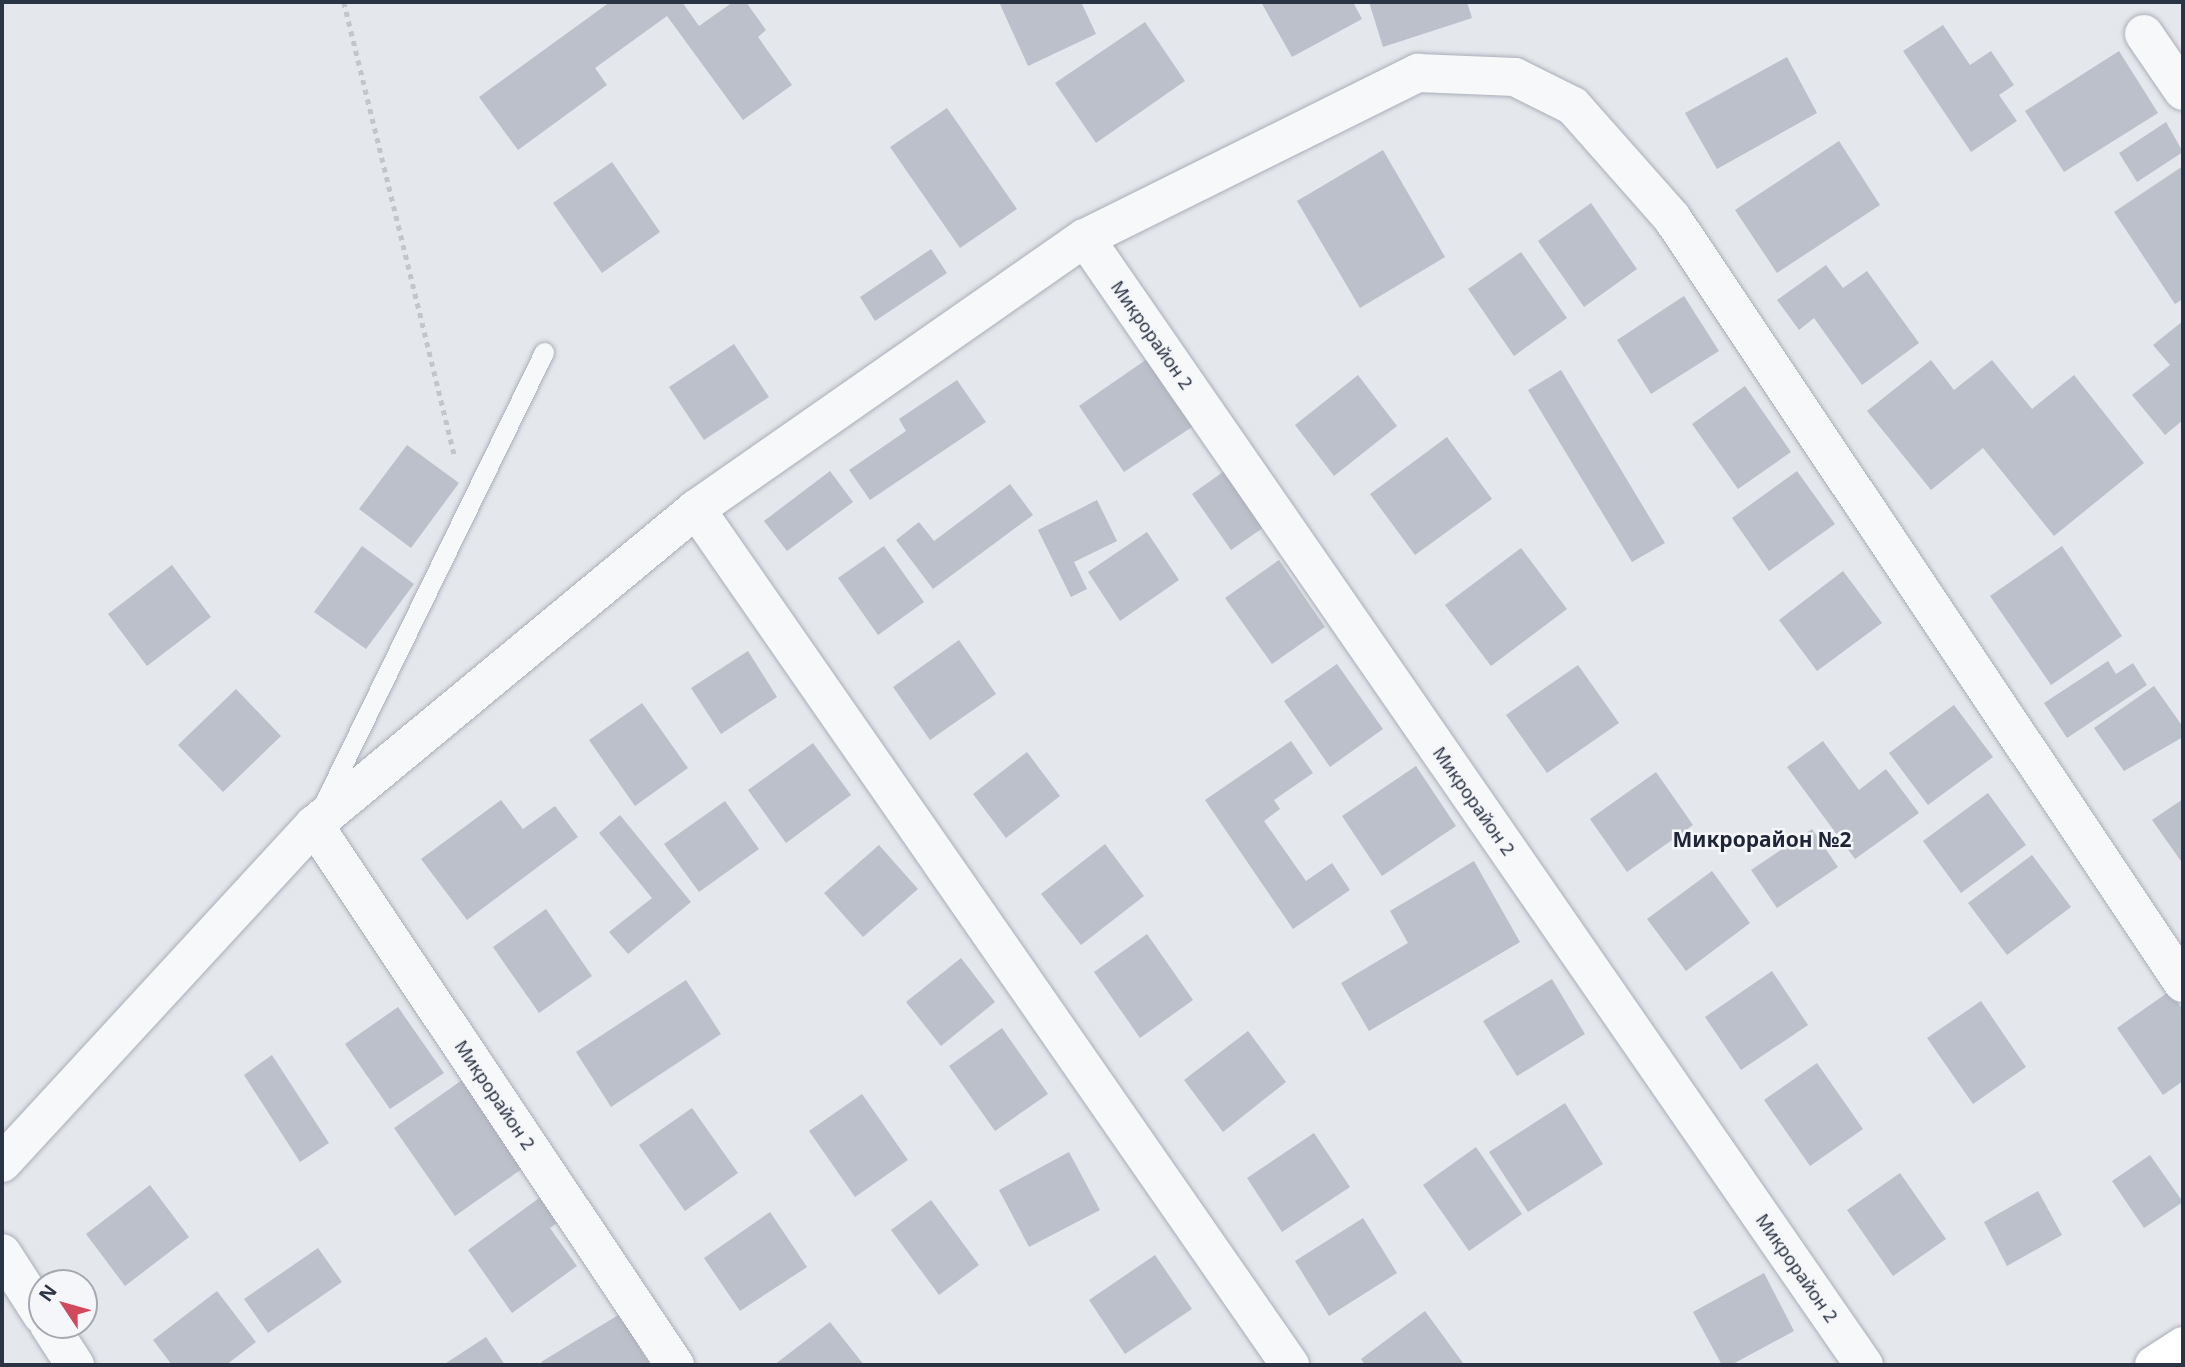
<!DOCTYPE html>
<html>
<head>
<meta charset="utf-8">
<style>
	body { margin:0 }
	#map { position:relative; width:2185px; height:1367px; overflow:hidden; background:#e4e7ec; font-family:"Noto Sans",sans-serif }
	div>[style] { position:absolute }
	.building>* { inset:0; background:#bbc0ca }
	.path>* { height:4.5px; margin-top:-2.25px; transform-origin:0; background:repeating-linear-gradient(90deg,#c2c5cb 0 5px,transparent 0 10px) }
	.roads { filter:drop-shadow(0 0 2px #a9aeb7) drop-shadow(0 0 2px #a9aeb7) }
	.lane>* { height:19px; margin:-9.5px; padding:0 9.5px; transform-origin:9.5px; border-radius:9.5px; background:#f7f8fa }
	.street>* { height:38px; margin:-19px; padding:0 19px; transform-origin:19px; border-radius:19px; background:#f7f8fa }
	.secondary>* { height:38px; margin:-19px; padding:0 19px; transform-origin:19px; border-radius:19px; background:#fff }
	span { translate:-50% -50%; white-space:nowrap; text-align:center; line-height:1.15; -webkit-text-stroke:5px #f4f6f9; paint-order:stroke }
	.street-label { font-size:18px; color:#2b3445 }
	.quarter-label { font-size:21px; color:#1d2536; font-weight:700 }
	.frame { position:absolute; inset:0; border:4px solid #2b3445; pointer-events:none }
	.north { position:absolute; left:28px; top:1269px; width:70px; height:70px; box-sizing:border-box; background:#f4f6f9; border:2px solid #a4a8b1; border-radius:50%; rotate:306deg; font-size:19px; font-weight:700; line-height:28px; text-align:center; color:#2b3445 }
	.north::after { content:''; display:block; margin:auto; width:24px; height:32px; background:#d1495b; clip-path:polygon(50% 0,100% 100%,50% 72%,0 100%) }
</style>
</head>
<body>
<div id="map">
	<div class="building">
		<i style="clip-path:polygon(610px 2px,682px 2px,699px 26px,733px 2px,746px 2px,766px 30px,758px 37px,792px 85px,743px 120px,667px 16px,595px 68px,607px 85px,518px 150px,479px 97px)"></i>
		<i style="clip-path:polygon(999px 2px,1081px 2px,1096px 34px,1028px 66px)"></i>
		<i style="clip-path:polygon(1261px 2px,1353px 2px,1362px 19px,1292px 57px)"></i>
		<i style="clip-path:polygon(1369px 2px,1467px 2px,1472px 18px,1383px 47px)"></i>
		<i style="clip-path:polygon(1145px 22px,1185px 81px,1096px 143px,1055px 83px)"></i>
		<i style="clip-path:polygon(1943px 25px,1970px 65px,1991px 51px,2014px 85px,1999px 95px,2017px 121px,1971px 152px,1903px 51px)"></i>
		<i style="clip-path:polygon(2119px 51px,2158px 113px,2064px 172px,2025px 111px)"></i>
		<i style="clip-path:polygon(1787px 57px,1817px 113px,1717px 169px,1685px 113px)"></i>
		<i style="clip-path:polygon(947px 108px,1017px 209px,960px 248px,890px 147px)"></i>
		<i style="clip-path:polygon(2166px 122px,2183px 152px,2137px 182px,2119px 153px)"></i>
		<i style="clip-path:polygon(1839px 141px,1880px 205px,1777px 273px,1735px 210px)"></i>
		<i style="clip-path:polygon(1383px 150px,1445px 257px,1360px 308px,1297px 201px)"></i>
		<i style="clip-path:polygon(612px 162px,660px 232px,602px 273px,553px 203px)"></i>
		<i style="clip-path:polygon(2183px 166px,2183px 299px,2175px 304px,2114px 212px)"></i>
		<i style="clip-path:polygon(1591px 203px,1637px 269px,1584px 307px,1538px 241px)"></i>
		<i style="clip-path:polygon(931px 249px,947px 273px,875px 321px,860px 297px)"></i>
		<i style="clip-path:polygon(1521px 252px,1567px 318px,1514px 356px,1468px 289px)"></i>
		<i style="clip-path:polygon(1826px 265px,1843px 288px,1867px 271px,1919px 343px,1862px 385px,1814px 318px,1799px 330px,1777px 300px)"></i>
		<i style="clip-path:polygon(1684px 296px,1719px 351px,1651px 394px,1617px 340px)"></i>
		<i style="clip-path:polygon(2183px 321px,2183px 420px,2165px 435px,2132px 395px,2170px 365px,2153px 345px)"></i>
		<i style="clip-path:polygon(734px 344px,769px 397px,704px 440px,669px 387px)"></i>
		<i style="clip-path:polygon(1150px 357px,1195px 425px,1124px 472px,1079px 406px)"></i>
		<i style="clip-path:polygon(1931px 360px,1954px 390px,1992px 360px,2032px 409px,2074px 375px,2144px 463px,2054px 536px,1983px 448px,1931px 490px,1867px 411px)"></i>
		<i style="clip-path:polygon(1561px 370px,1665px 543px,1632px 562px,1528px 390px)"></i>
		<i style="clip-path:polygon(1358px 375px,1397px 426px,1334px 476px,1295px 425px)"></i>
		<i style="clip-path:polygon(957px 380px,986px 422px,870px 500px,849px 470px,906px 431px,899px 419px)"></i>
		<i style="clip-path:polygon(1745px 386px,1791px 452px,1738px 489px,1692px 424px)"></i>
		<i style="clip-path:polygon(1447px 437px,1492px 499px,1415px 555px,1370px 494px)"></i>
		<i style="clip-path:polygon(407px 445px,459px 483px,411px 548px,359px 509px)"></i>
		<i style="clip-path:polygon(1237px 462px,1277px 518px,1231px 550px,1192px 494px)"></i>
		<i style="clip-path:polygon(830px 471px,853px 502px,787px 551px,764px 521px)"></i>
		<i style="clip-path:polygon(1797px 471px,1835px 524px,1769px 571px,1732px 518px)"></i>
		<i style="clip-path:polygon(1010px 484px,1033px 515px,933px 589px,896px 540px,919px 522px,934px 541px)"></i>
		<i style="clip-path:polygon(1097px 500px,1117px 541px,1074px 562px,1087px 589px,1071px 597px,1038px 530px)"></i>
		<i style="clip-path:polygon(1147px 532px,1179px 580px,1120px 621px,1088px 572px)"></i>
		<i style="clip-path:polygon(362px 546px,414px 584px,366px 649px,314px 612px)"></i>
		<i style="clip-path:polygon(884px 546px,924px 602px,878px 635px,838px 578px)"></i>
		<i style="clip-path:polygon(2062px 546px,2122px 636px,2051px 685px,1990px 596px)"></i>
		<i style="clip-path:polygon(1521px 548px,1567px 609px,1491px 666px,1445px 605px)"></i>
		<i style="clip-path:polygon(1279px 560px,1325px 627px,1272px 664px,1225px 598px)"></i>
		<i style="clip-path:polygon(172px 565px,211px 617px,147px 666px,108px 614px)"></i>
		<i style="clip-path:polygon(1843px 571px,1882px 623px,1817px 671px,1779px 620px)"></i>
		<i style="clip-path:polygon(959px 640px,996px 694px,930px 740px,893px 687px)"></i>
		<i style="clip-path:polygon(748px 651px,777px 697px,721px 734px,691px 688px)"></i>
		<i style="clip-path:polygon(2108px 661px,2116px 674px,2133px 663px,2147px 685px,2067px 738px,2044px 703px)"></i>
		<i style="clip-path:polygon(1337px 664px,1383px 729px,1330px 767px,1284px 701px)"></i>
		<i style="clip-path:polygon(1578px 665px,1619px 723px,1547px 773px,1506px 715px)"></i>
		<i style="clip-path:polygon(2154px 686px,2183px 727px,2183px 737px,2124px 771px,2094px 728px)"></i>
		<i style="clip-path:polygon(236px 689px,281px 736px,223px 792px,178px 745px)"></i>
		<i style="clip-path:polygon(642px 703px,688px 768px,635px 806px,589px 740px)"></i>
		<i style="clip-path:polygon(1954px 705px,1993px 757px,1928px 805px,1889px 753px)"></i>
		<i style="clip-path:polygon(1291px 741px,1313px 773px,1274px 800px,1280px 809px,1264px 821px,1306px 881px,1332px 863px,1350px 890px,1293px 929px,1205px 800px)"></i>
		<i style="clip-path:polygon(1823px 741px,1859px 790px,1886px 769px,1919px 813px,1855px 859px,1787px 767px)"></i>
		<i style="clip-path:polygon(813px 743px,851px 795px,786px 843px,748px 790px)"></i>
		<i style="clip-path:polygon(1027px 752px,1060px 796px,1006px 838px,973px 794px)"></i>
		<i style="clip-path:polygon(1416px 766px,1456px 826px,1382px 876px,1342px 816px)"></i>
		<i style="clip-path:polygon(1656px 772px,1693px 825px,1627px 872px,1590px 819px)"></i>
		<i style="clip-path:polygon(1988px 793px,2026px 845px,1961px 893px,1923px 841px)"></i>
		<i style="clip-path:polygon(2183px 799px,2183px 864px,2152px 820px)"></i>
		<i style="clip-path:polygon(501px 800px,523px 829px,555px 806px,578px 837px,467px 920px,421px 859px)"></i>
		<i style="clip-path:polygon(725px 801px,759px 849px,699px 892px,664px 844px)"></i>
		<i style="clip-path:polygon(620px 815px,691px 902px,628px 954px,609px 932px,652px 898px,599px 833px)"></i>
		<i style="clip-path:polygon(1812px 829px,1838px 867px,1777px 908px,1751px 870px)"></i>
		<i style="clip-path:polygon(1105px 844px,1144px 896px,1081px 945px,1041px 894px)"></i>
		<i style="clip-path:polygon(879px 845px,918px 889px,863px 937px,824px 893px)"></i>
		<i style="clip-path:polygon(2032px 855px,2071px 907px,2007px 955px,1968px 903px)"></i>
		<i style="clip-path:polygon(1474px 861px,1520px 942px,1369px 1031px,1341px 983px,1408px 943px,1390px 911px)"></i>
		<i style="clip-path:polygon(1712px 871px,1750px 923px,1686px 971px,1647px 919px)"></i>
		<i style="clip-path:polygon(546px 909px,592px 976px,539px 1013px,493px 947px)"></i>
		<i style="clip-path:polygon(1147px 934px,1193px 1000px,1140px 1038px,1094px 972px)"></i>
		<i style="clip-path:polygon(961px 958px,995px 1002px,941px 1046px,906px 1002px)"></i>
		<i style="clip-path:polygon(1772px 971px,1808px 1025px,1741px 1070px,1705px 1017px)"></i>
		<i style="clip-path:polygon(1552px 979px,1585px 1034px,1517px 1076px,1483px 1021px)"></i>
		<i style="clip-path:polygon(686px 980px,721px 1034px,611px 1107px,576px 1052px)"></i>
		<i style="clip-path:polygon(2170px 991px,2183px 1010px,2183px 1081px,2163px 1095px,2117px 1028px)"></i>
		<i style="clip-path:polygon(1981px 1001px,2026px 1067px,1973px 1104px,1927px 1038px)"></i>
		<i style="clip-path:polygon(398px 1007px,444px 1073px,390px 1109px,345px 1044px)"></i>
		<i style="clip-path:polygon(1002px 1028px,1048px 1094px,995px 1131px,949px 1066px)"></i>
		<i style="clip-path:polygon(1248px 1031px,1286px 1082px,1223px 1132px,1184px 1080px)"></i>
		<i style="clip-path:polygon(272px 1055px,329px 1143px,300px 1162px,244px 1075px)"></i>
		<i style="clip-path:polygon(1817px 1063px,1863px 1129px,1810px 1166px,1764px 1100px)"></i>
		<i style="clip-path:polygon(465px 1078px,526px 1166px,455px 1216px,394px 1128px)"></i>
		<i style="clip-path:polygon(862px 1094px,908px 1160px,855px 1197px,809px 1131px)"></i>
		<i style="clip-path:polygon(1565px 1103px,1603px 1164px,1528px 1212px,1489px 1152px)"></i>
		<i style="clip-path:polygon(692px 1108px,738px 1173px,685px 1211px,639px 1145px)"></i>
		<i style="clip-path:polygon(1314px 1133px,1350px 1187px,1282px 1232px,1247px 1178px)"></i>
		<i style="clip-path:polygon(1476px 1147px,1522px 1214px,1469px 1251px,1423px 1185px)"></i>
		<i style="clip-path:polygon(1069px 1152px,1100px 1210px,1029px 1247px,999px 1190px)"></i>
		<i style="clip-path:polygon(2150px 1155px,2183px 1202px,2144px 1228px,2112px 1181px)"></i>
		<i style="clip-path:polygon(1900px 1173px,1946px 1239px,1893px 1276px,1847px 1210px)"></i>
		<i style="clip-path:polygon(150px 1185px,189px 1237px,125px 1286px,86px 1234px)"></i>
		<i style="clip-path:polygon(2038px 1191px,2062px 1235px,2007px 1266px,1984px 1222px)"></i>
		<i style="clip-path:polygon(546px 1193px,564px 1218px,550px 1228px,577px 1266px,512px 1313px,468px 1250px)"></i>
		<i style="clip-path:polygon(931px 1200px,979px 1265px,939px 1295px,891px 1230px)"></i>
		<i style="clip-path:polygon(770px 1212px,807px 1267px,740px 1311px,704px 1258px)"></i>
		<i style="clip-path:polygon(1363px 1218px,1397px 1273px,1329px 1316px,1295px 1261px)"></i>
		<i style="clip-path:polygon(318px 1248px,342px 1282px,268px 1333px,244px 1299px)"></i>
		<i style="clip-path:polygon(1155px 1255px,1192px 1309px,1125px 1354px,1089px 1300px)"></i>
		<i style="clip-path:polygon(1764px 1273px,1794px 1331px,1731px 1365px,1722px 1365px,1693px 1312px)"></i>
		<i style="clip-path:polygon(217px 1291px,256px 1342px,226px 1365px,172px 1365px,153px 1340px)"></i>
		<i style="clip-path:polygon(1425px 1311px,1463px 1363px,1365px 1365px,1361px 1359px)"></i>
		<i style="clip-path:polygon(620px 1314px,650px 1365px,543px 1365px,541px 1362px)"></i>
		<i style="clip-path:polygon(830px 1322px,864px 1365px,774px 1365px)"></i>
		<i style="clip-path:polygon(486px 1337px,505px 1365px,443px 1365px)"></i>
	</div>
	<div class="path">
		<i style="left:344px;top:2px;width:467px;rotate:76.3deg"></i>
	</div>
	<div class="roads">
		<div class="lane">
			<i style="left:323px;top:805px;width:504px;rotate:-63.99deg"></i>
		</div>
		<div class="street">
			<i style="left:2144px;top:34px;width:69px;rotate:55.6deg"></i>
			<i style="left:1085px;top:238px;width:1370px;rotate:55.35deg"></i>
			<i style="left:696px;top:509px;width:1042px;rotate:55.24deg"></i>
			<i style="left:314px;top:825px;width:650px;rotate:56.24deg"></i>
			<i style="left:2px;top:1163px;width:460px;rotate:-47.3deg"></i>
			<i style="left:314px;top:825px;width:496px;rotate:-39.6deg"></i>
			<i style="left:696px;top:509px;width:474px;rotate:-34.9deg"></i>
			<i style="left:1085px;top:238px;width:372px;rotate:-26.4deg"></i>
			<i style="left:1418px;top:73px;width:97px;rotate:2.4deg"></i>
			<i style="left:1515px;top:77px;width:65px;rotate:26.6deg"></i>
			<i style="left:1573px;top:106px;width:149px;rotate:48.5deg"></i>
			<i style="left:1672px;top:218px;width:920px;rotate:56.26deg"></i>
			<i style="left:2px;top:1253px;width:74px;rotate:57.2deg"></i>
			<i style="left:49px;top:1325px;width:48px;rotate:57deg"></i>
		</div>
		<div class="secondary">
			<i style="left:2154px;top:1365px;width:35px;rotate:-33deg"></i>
		</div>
	</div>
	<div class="street-label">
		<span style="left:1152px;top:335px;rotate:55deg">Микрорайон 2</span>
		<span style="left:1474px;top:801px;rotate:55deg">Микрорайон 2</span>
		<span style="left:495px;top:1095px;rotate:56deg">Микрорайон 2</span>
		<span style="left:1797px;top:1268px;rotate:55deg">Микрорайон 2</span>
	</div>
	<div class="quarter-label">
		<span style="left:1762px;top:839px">Микрорайон №2</span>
	</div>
	<div class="frame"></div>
	<div class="north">N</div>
</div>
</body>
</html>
